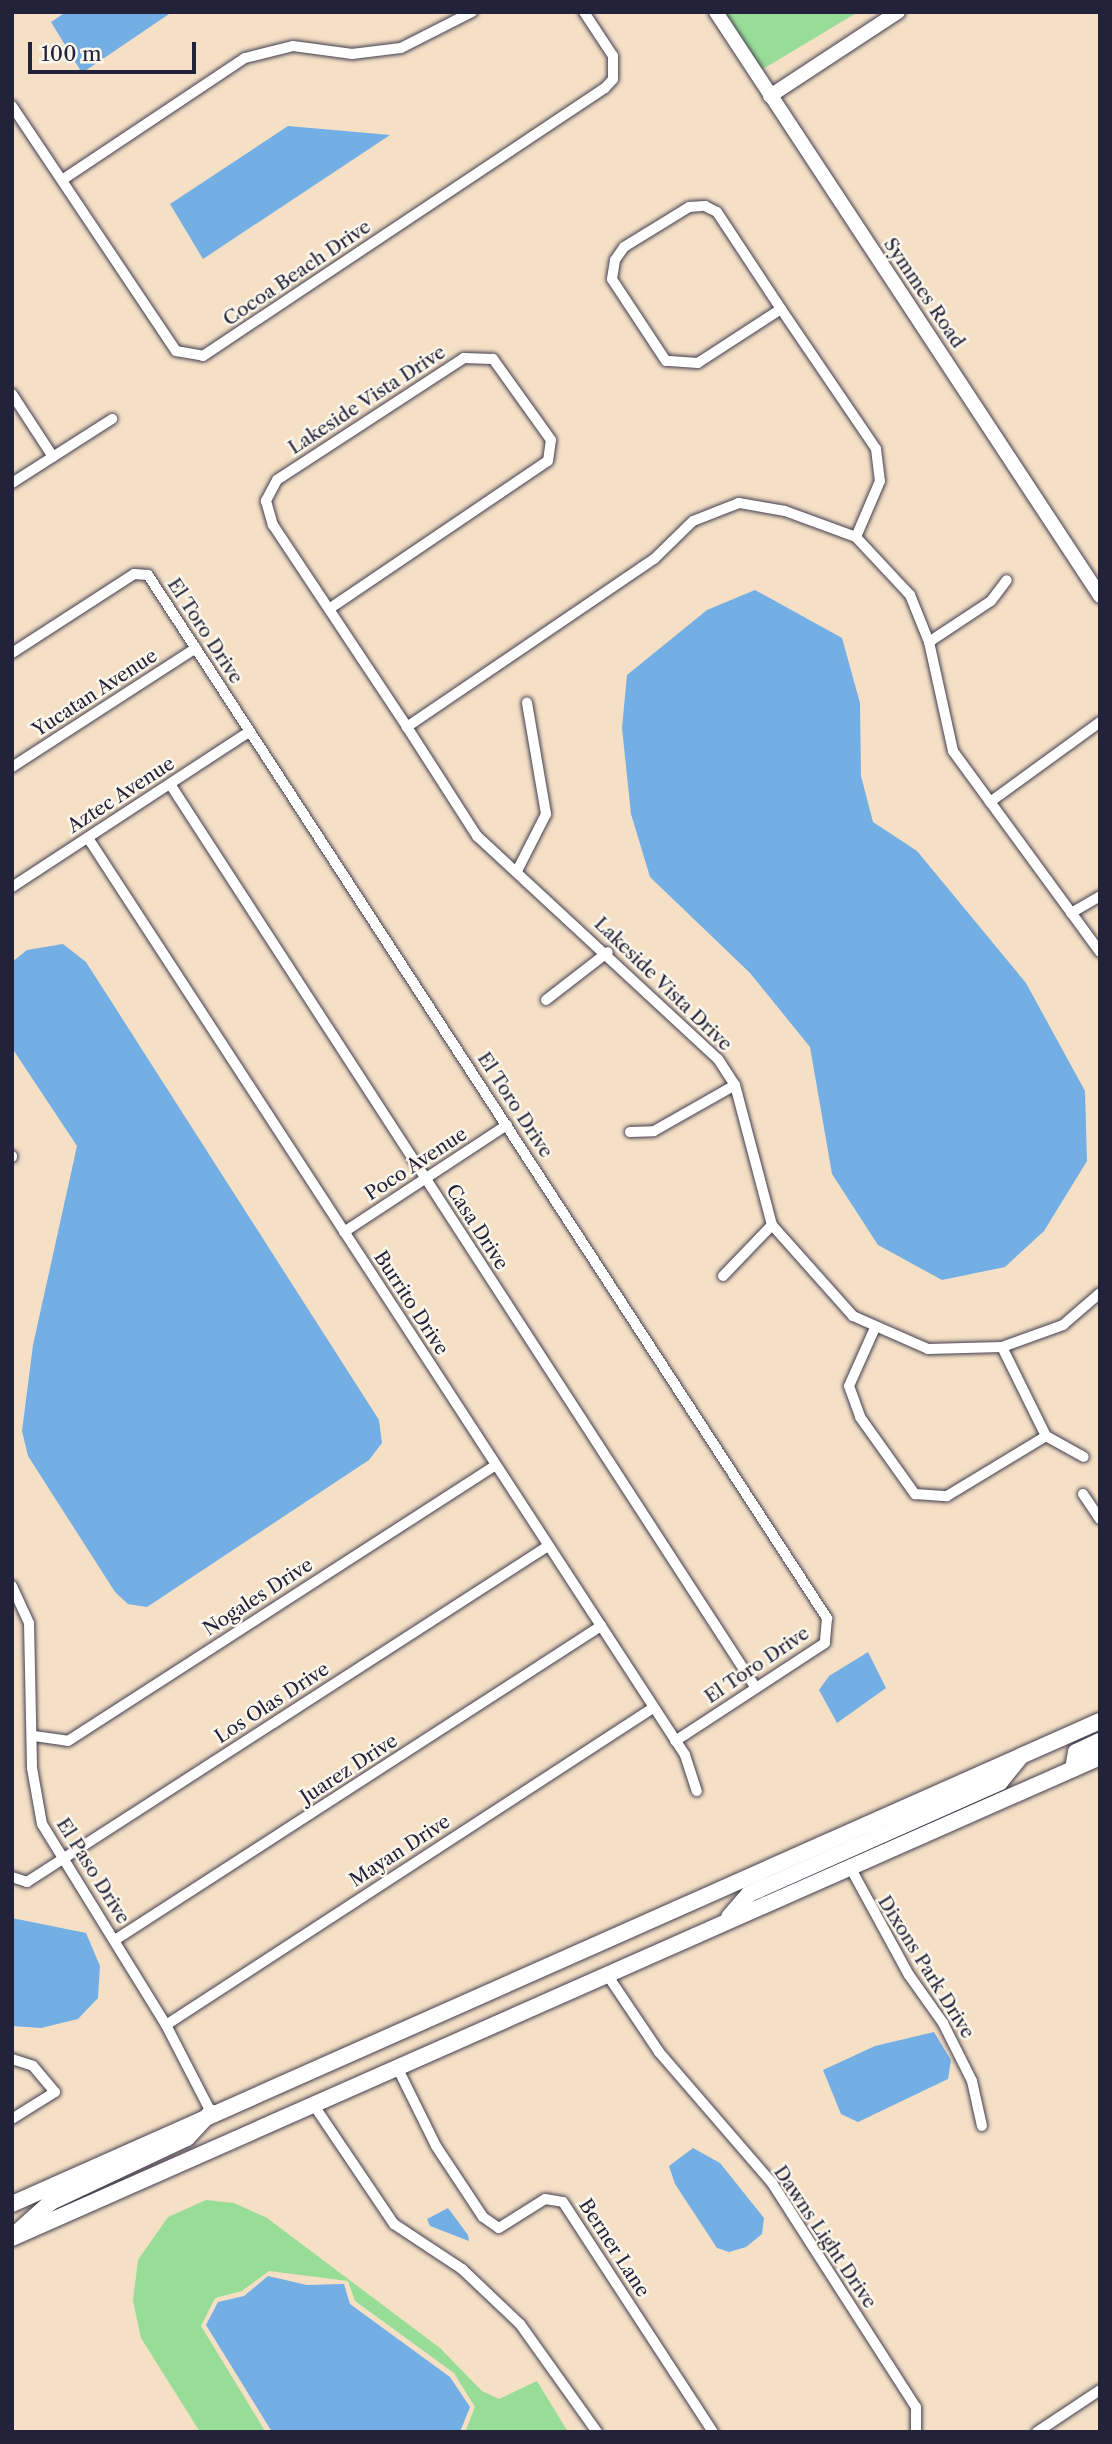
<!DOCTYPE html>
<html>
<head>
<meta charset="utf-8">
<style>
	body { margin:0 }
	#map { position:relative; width:1112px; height:2444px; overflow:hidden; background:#f5e0c6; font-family:"Libre Caslon Text",serif }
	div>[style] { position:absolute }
	.green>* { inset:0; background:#97dd97 }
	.water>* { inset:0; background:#73aee4 }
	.roads { filter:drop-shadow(0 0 2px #423e50) drop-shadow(0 0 2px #423e50) }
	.street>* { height:10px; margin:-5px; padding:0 5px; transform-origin:5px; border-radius:5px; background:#fff }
	.secondary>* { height:14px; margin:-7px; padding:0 7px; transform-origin:7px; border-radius:7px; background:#fff }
	.primary>* { height:16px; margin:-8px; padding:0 8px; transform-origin:8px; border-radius:8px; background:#fff }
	span { translate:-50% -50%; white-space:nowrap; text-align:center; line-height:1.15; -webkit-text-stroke:5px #fbf7ec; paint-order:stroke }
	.street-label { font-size:19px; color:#22223b }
	.frame { position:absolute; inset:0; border:14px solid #22223b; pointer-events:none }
	.scale { position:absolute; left:28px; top:42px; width:168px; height:32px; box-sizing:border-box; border:4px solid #22223b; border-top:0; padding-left:9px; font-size:21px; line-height:24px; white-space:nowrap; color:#22223b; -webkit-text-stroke:5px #fbf7ec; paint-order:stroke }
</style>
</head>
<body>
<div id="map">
	<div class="green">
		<i style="clip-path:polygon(723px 12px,858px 12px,761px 70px)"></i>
		<i style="clip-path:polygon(206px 2200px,234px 2203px,267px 2218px,440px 2348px,482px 2391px,499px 2399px,537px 2381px,568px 2432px,465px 2432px,475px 2407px,454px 2373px,355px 2301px,348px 2281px,269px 2271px,242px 2291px,215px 2298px,201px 2326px,265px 2431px,200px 2432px,141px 2338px,133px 2301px,138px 2260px,168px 2217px)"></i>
	</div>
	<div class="water">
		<i style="clip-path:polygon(66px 12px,172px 12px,82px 73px,51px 22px)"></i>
		<i style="clip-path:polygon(288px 126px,390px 135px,203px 259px,170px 204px)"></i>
		<i style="clip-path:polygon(755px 590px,842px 638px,860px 703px,861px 776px,873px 822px,917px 851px,1026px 983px,1085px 1091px,1087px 1161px,1044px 1231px,1005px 1267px,942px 1280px,878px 1245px,832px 1174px,810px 1047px,750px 973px,650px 877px,631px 814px,622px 728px,627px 675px,707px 610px)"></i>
		<i style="clip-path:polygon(63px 944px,86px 962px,379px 1420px,382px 1443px,369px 1460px,147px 1607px,128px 1604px,115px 1592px,28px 1456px,22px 1431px,33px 1345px,77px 1146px,12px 1048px,12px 962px,27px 950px)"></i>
		<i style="clip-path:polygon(868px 1652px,886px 1688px,837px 1723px,819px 1690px,829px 1676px)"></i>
		<i style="clip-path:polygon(12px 1918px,86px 1933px,100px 1966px,98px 1998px,78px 2019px,41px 2028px,12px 2026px)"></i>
		<i style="clip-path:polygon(934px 2032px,951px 2060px,948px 2079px,858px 2122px,841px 2114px,823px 2070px,875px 2046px)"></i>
		<i style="clip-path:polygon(693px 2148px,720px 2163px,764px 2218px,762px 2234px,746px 2247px,729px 2252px,717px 2248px,675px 2184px,669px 2166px)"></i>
		<i style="clip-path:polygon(448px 2208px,468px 2235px,469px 2241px,430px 2226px,427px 2219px)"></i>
		<i style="clip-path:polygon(268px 2276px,307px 2285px,344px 2284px,350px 2304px,450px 2377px,470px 2407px,460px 2432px,272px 2432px,206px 2325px,218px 2302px,244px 2296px)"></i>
	</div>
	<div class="roads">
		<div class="street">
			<i style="left:12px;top:106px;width:295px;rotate:56.2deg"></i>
			<i style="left:176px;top:351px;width:27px;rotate:10deg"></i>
			<i style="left:203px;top:356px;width:483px;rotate:-33.7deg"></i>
			<i style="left:605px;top:88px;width:12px;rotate:-48deg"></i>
			<i style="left:613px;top:79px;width:23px;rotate:-90deg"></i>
			<i style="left:613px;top:56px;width:53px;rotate:-123.4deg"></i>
			<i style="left:62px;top:180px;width:220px;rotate:-33.7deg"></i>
			<i style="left:245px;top:58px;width:49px;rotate:-14deg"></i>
			<i style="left:293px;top:46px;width:60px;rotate:7.7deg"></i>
			<i style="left:352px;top:54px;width:49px;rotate:-7deg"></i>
			<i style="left:401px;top:48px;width:80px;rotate:-26.9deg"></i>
			<i style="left:705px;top:206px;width:13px;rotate:27deg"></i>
			<i style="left:717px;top:212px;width:116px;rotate:56.6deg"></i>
			<i style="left:781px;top:309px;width:99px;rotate:147deg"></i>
			<i style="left:698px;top:363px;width:32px;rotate:-176deg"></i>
			<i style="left:666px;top:361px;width:98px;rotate:-123.4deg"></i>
			<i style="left:612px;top:279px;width:19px;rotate:-81deg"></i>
			<i style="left:615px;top:260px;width:16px;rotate:-55deg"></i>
			<i style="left:624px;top:247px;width:76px;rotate:-31.6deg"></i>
			<i style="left:689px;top:207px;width:16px;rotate:-4deg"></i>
			<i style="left:781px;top:309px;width:169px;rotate:55.8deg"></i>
			<i style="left:876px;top:449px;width:32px;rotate:83deg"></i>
			<i style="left:880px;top:481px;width:61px;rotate:113.2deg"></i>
			<i style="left:12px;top:394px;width:75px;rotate:56.9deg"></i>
			<i style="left:12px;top:483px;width:119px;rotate:-32.6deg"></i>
			<i style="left:329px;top:609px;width:264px;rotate:-34.1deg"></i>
			<i style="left:548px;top:461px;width:21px;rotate:-82deg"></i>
			<i style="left:551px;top:440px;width:100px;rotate:-125.6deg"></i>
			<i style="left:493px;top:359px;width:29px;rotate:-178deg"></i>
			<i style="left:464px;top:358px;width:223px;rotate:146.9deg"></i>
			<i style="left:277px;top:480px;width:24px;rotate:118deg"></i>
			<i style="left:266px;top:501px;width:25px;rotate:74deg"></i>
			<i style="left:273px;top:525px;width:242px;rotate:56.4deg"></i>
			<i style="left:929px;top:642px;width:74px;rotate:-33.5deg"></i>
			<i style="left:991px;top:601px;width:26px;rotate:-53deg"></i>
			<i style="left:12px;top:653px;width:145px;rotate:-32.9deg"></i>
			<i style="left:134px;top:574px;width:14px;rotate:4deg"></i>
			<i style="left:148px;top:575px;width:1245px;rotate:56.94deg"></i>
			<i style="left:827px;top:1618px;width:25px;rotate:95deg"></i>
			<i style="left:825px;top:1643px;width:179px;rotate:146.8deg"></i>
			<i style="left:12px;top:767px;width:219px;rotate:-32.9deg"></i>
			<i style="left:170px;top:784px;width:1077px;rotate:57.05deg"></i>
			<i style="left:990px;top:802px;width:136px;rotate:-36deg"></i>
			<i style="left:88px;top:838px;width:1094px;rotate:56.93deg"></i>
			<i style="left:685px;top:1755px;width:38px;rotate:72deg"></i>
			<i style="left:517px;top:871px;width:64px;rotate:-63deg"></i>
			<i style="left:546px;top:814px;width:113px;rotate:-99.7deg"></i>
			<i style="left:12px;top:887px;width:283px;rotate:-33.2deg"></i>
			<i style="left:1071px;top:913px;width:34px;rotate:-30deg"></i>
			<i style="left:1100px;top:952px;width:249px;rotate:-126.2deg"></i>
			<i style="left:953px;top:751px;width:112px;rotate:-102.4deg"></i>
			<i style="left:929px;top:642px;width:51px;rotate:-112deg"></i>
			<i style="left:910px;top:595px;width:79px;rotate:-133deg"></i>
			<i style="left:856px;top:537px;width:76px;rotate:-159.9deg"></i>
			<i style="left:785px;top:511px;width:47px;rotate:-170.1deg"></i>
			<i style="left:739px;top:503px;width:49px;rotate:158.6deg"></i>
			<i style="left:693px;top:521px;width:54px;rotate:135.7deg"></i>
			<i style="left:654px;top:559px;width:299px;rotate:145.8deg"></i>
			<i style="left:407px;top:727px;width:130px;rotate:57.3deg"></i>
			<i style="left:477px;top:836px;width:328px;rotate:42.8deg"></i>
			<i style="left:718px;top:1059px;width:31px;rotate:57deg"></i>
			<i style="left:735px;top:1085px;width:145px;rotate:75.2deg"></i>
			<i style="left:772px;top:1225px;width:122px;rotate:48.3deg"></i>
			<i style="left:853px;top:1316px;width:82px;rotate:23.7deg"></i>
			<i style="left:928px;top:1349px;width:74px;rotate:-1.5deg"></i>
			<i style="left:1002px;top:1347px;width:65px;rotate:-19.8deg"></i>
			<i style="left:1063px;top:1325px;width:49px;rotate:-40.9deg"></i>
			<i style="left:546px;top:1000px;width:78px;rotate:-37.7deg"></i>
			<i style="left:630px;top:1132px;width:24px;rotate:-2deg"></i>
			<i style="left:654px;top:1131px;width:93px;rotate:-29.6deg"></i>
			<i style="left:12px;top:1156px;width:1px;rotate:90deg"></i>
			<i style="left:344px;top:1232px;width:195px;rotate:-33.3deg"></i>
			<i style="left:723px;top:1276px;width:71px;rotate:-46.1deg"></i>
			<i style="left:874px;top:1330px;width:61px;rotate:114.1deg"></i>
			<i style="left:849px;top:1386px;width:33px;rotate:70deg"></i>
			<i style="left:860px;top:1417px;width:95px;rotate:54.5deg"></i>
			<i style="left:915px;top:1494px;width:32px;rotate:4deg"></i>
			<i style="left:947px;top:1496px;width:116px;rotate:-31.2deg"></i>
			<i style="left:1002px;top:1347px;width:99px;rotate:63.7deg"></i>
			<i style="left:1046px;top:1436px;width:43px;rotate:28.9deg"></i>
			<i style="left:1083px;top:1494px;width:30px;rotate:56deg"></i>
			<i style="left:12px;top:1586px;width:41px;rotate:65.3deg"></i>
			<i style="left:29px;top:1623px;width:145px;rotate:88.8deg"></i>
			<i style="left:32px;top:1768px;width:57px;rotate:79.9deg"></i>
			<i style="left:42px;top:1824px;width:236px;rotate:58.3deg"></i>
			<i style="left:166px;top:2025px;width:98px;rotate:62.7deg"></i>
			<i style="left:34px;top:1736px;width:34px;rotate:8deg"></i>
			<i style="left:68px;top:1741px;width:509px;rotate:-32.82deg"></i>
			<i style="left:850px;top:1867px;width:123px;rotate:61.4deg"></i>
			<i style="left:909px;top:1975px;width:59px;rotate:54.7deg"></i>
			<i style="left:943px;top:2023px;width:65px;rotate:63.4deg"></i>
			<i style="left:972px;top:2081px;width:46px;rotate:77.5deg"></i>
			<i style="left:12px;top:1877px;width:16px;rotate:18deg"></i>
			<i style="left:27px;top:1882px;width:620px;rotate:-32.82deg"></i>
			<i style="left:115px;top:1940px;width:579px;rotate:-32.87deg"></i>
			<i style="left:606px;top:1973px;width:95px;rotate:56.1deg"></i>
			<i style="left:659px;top:2052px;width:173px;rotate:49.2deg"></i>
			<i style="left:772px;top:2183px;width:266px;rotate:57.3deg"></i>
			<i style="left:916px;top:2407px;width:25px;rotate:90deg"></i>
			<i style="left:166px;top:2025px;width:581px;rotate:-33.06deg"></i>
			<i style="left:12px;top:2059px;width:22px;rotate:18deg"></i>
			<i style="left:33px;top:2066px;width:34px;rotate:50deg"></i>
			<i style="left:55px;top:2092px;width:51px;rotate:147.9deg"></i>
			<i style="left:397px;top:2067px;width:88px;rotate:63.7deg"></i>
			<i style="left:436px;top:2146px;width:85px;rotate:56.5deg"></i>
			<i style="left:483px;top:2217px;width:19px;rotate:35deg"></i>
			<i style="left:499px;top:2228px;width:54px;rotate:-32.2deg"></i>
			<i style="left:545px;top:2199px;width:18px;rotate:9deg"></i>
			<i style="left:563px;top:2202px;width:275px;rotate:56.9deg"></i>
			<i style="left:313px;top:2104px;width:145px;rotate:56deg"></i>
			<i style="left:394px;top:2224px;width:82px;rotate:33.5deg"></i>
			<i style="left:462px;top:2269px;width:80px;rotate:43.5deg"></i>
			<i style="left:520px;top:2324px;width:133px;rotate:54.5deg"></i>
			<i style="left:1037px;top:2432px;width:76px;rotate:-33.7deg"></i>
		</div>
		<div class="secondary">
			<i style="left:716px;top:12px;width:699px;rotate:56.67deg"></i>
			<i style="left:770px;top:96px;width:153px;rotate:-33.3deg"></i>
		</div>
		<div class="primary">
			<i style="left:1073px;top:1769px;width:17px;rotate:-80deg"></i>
			<i style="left:1076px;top:1752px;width:26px;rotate:-25deg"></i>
			<i style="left:729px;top:1917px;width:30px;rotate:-49deg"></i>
			<i style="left:749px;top:1894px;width:275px;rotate:-24deg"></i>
			<i style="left:1000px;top:1782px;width:33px;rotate:-51deg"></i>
			<i style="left:12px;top:2204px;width:1190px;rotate:-23.94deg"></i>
			<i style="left:13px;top:2236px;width:51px;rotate:-41.8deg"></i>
			<i style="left:51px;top:2202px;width:150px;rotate:-25.2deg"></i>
			<i style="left:187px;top:2138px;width:35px;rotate:-47deg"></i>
			<i style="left:12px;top:2238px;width:1190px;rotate:-23.85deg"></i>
		</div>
	</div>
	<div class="street-label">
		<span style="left:297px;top:273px;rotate:-34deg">Cocoa Beach Drive</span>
		<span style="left:924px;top:293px;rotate:56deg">Symmes Road</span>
		<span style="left:367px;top:400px;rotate:-33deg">Lakeside Vista Drive</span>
		<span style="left:205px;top:631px;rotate:57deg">El Toro Drive</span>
		<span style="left:95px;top:693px;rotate:-33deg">Yucatan Avenue</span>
		<span style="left:121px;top:795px;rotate:-33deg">Aztec Avenue</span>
		<span style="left:663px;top:984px;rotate:44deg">Lakeside Vista Drive</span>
		<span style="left:515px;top:1105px;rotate:57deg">El Toro Drive</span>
		<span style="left:416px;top:1164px;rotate:-33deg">Poco Avenue</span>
		<span style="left:477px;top:1227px;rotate:57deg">Casa Drive</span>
		<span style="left:411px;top:1303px;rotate:57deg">Burrito Drive</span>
		<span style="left:258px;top:1597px;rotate:-33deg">Nogales Drive</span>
		<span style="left:757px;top:1665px;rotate:-34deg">El Toro Drive</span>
		<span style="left:272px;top:1703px;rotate:-33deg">Los Olas Drive</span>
		<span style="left:349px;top:1769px;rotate:-33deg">Juarez Drive</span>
		<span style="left:400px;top:1851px;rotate:-33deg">Mayan Drive</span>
		<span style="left:93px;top:1871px;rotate:58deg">El Paso Drive</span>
		<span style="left:926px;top:1967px;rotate:58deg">Dixons Park Drive</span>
		<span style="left:825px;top:2237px;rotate:56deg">Dawns Light Drive</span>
		<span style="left:614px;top:2248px;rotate:57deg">Berner Lane</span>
	</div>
	<div class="frame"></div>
	<div class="scale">100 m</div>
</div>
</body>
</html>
